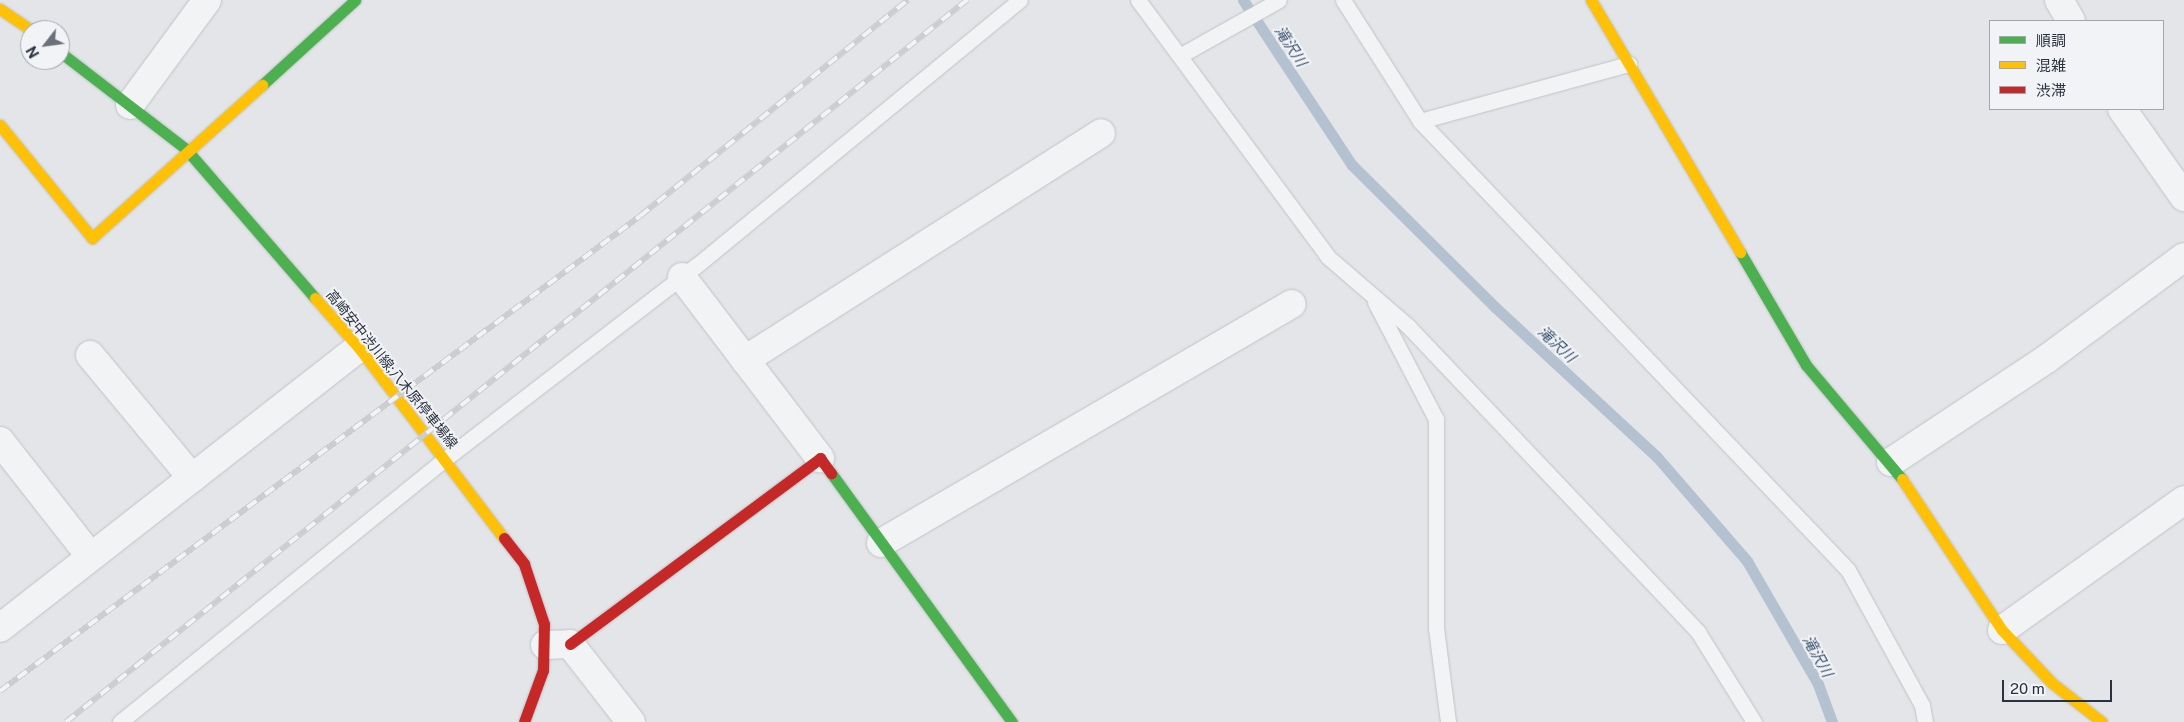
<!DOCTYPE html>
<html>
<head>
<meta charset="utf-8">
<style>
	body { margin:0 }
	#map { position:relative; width:2184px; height:722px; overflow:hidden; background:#e3e5e8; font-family:"Public Sans","Noto Sans JP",sans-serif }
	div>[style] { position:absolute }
	.stream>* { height:11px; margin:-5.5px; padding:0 5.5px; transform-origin:5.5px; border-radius:5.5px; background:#b4c1d0 }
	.roads { filter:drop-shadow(0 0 1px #c1c3c6) drop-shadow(0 0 1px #c1c3c6) }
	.lane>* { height:15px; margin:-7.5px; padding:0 7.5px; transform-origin:7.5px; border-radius:7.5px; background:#f2f3f5 }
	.street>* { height:28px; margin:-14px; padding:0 14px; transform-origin:14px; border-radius:14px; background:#f2f3f5 }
	.fast>* { height:11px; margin:-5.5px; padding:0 5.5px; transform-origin:5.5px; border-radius:5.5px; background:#4caf50 }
	.slow>* { height:11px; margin:-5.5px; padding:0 5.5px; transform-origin:5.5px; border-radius:5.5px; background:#ffc107 }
	.jam>* { height:11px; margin:-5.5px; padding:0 5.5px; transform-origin:5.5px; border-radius:5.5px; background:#c62828 }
	.rail>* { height:5.5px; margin-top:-2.75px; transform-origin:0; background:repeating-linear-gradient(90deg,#f1f3f6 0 11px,#cccdcf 0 22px); box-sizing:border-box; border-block:1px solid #cccdcf }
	span { translate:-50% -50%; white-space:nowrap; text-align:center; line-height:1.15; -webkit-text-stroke:4px #f1f3f6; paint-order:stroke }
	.street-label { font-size:14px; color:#2b323f }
	.water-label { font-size:15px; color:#39516f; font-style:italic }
	.legend { position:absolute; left:1989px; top:20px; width:175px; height:90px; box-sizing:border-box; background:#f1f3f6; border:1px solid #a2a6ad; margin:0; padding:6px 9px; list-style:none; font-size:15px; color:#2b323f }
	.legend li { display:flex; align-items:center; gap:10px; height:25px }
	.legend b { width:25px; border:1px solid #a2a6ad }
	.north { position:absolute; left:20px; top:20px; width:50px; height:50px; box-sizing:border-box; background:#f1f3f6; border:1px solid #a2a6ad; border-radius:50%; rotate:240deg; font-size:14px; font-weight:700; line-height:20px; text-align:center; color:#2b323f }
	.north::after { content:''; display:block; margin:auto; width:18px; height:22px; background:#6b717a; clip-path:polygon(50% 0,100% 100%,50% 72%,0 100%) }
	.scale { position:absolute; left:2002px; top:680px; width:110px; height:22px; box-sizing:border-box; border:2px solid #2b323f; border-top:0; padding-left:6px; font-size:15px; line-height:18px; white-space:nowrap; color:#2b323f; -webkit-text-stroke:4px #f1f3f6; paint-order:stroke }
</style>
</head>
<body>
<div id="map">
	<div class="stream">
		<i style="left:1243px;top:0;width:198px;rotate:56.6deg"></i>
		<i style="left:1352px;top:165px;width:202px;rotate:44.8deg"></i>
		<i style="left:1495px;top:307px;width:221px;rotate:42.8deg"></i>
		<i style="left:1657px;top:457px;width:138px;rotate:49.1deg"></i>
		<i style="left:1747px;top:561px;width:142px;rotate:60deg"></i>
		<i style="left:1818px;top:684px;width:40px;rotate:69.8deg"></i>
	</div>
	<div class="roads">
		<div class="lane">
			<i style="left:1138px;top:0;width:320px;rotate:53.5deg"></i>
			<i style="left:1328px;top:257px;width:106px;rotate:40.8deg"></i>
			<i style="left:1408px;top:326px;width:422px;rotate:46.5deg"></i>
			<i style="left:1698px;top:632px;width:106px;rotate:58.1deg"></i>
			<i style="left:1343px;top:0;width:143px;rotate:57.5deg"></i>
			<i style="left:1420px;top:121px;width:620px;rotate:46.37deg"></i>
			<i style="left:1848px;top:570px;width:154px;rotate:61.3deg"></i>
			<i style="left:1922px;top:705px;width:17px;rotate:80deg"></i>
			<i style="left:1181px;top:55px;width:112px;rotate:-29.3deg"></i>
			<i style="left:1420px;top:121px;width:217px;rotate:-15.3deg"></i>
			<i style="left:1375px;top:302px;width:132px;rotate:62.5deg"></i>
			<i style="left:1436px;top:419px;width:209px;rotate:90deg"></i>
			<i style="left:1436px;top:628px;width:95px;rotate:82.7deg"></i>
			<i style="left:120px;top:722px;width:418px;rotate:-39deg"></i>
			<i style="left:445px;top:459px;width:317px;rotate:-37.6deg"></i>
			<i style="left:696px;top:266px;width:419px;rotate:-39.4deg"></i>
		</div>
		<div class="street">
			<i style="left:2059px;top:0;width:24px;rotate:60deg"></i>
			<i style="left:130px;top:105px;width:130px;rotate:-53.7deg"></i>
			<i style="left:2122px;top:109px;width:108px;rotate:54.8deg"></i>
			<i style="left:682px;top:277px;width:228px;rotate:52.7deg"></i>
			<i style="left:90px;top:355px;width:160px;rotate:50.3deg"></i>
			<i style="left:745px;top:360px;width:422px;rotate:-32.5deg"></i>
			<i style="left:0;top:441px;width:147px;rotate:51.9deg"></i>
			<i style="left:1891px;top:462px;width:188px;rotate:-33.5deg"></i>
			<i style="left:2048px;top:358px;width:169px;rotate:-36.6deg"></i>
			<i style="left:881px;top:543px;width:475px;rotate:-30.2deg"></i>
			<i style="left:0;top:628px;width:455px;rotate:-38deg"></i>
			<i style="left:2002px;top:630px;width:224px;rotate:-35.5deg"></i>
			<i style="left:545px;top:645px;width:25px;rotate:-2deg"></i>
			<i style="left:570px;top:644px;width:99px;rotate:52deg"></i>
		</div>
		<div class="fast">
			<i style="left:60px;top:52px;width:159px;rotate:37.6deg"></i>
			<i style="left:186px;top:149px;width:197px;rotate:49.1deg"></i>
			<i style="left:262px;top:85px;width:126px;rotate:-42.4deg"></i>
			<i style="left:1740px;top:252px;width:131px;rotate:59.7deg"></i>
			<i style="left:1806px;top:365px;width:149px;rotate:49.9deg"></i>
			<i style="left:831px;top:473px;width:308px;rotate:54deg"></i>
		</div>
		<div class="slow">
			<i style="left:1591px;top:0;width:293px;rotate:59.4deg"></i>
			<i style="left:0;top:9px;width:37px;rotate:34deg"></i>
			<i style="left:0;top:125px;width:146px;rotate:50.8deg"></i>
			<i style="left:92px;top:238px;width:229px;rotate:-42deg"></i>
			<i style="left:315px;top:298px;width:67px;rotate:48.7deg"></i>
			<i style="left:359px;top:348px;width:239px;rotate:52.7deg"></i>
			<i style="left:1902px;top:479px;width:181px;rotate:56.5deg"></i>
			<i style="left:2002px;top:630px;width:73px;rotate:46.7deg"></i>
			<i style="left:2052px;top:683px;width:63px;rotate:38deg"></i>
		</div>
		<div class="jam">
			<i style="left:504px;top:538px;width:33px;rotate:52deg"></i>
			<i style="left:524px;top:564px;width:63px;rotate:71.6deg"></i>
			<i style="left:544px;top:624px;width:46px;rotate:91.2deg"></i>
			<i style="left:543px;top:670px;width:55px;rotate:110.1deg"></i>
			<i style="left:570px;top:644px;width:312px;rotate:-36.6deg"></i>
			<i style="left:820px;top:458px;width:19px;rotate:54deg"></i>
		</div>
	</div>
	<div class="rail">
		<i style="left:0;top:691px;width:797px;rotate:-36.58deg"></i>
		<i style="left:640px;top:216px;width:344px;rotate:-38.9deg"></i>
		<i style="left:66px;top:722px;width:1155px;rotate:-38.71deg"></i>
	</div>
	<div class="street-label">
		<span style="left:392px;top:369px;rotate:51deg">高崎安中渋川線;八木原停車場線</span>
	</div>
	<div class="water-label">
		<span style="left:1291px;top:46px;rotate:57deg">滝沢川</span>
		<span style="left:1557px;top:344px;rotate:43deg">滝沢川</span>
		<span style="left:1818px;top:656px;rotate:61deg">滝沢川</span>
	</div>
	<ul class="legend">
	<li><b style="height:6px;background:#4caf50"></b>順調</li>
	<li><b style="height:6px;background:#ffc107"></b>混雑</li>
	<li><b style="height:6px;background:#c62828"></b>渋滞</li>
	</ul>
	<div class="north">N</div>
	<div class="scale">20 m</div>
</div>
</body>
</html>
